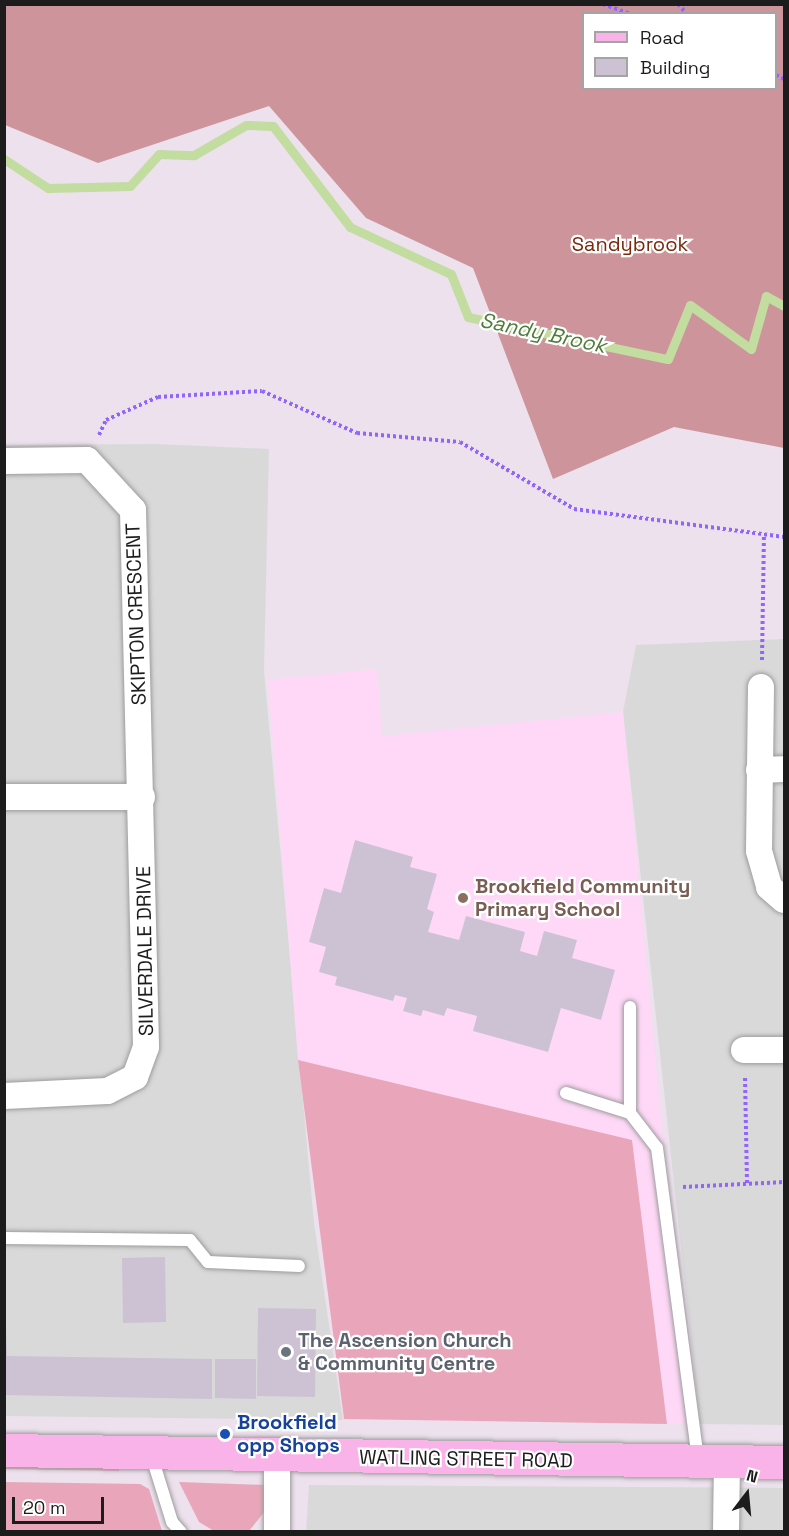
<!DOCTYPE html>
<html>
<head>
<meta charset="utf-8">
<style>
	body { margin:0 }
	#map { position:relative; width:789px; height:1536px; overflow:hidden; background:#ece1ed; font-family:"Space Grotesk",sans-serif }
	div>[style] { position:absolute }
	.residential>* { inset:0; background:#d9d9da }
	.education>* { inset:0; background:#ffd8f8 }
	.grass>* { inset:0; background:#e9a6ba }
	.forest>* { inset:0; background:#cd959b }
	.stream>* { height:9px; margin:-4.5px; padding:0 4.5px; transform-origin:4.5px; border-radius:4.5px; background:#c3dca0 }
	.building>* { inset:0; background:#cdc2d4 }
	.path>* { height:4px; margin-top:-2px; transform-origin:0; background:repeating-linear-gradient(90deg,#9165fb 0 3px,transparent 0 6px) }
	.roads { filter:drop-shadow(0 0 2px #9d9d9d) drop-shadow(0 0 2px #9d9d9d) }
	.lane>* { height:12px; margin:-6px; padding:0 6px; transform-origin:6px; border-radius:6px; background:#fff }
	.street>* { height:26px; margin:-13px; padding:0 13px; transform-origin:13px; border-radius:13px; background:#fff }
	.secondary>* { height:33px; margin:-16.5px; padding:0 16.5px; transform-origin:16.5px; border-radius:16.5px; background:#fab3e9 }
	.dots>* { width:16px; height:16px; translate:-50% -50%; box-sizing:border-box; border:3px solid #fff; border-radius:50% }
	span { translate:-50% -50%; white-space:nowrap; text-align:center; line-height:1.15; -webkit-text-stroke:4.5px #fff; paint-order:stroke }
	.park-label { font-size:20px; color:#79280a }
	.street-label { font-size:20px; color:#1c1c1c }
	.education-label { font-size:20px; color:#785e54; font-weight:700 }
	.left { translate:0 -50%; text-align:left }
	.worship-label { font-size:20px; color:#5b616d; font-weight:700 }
	.transit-label { font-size:20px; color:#164399; font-weight:700 }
	.water-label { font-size:21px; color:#4d7d38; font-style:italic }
	.frame { position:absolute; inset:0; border:6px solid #1c1c1c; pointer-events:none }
	.legend { position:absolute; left:582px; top:12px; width:195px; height:78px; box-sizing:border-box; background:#fff; border:2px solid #a4a4a4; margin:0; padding:8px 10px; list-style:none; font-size:18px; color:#1c1c1c }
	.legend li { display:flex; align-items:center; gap:12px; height:30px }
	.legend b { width:30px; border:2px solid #a4a4a4 }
	.north { position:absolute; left:717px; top:1464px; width:60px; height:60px; -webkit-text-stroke:4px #fff; paint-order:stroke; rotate:16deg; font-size:16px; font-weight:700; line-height:24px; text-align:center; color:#1c1c1c }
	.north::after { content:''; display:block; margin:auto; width:21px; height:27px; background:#1c1c1c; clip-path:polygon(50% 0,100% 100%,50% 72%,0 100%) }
	.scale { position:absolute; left:12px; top:1497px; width:92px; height:27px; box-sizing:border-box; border:3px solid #1c1c1c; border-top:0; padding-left:8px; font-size:18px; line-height:21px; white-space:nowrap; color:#1c1c1c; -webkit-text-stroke:4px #fff; paint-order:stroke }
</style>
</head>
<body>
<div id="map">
	<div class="residential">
		<i style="clip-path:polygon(156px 444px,269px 449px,264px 670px,314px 1223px,343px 1420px,5px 1416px,4px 445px)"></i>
		<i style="clip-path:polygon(784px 639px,784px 1425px,700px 1424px,623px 712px,636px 645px)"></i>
		<i style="clip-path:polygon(309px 1485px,784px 1488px,784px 1531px,306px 1532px)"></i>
	</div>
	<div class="education">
		<i style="clip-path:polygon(377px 669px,382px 736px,623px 712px,664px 1151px,700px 1424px,344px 1419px,298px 1060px,268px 680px)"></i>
	</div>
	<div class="grass">
		<i style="clip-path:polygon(298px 1060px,632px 1140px,667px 1424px,344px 1419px)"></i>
		<i style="clip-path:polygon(5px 1460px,119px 1462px,119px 1471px,5px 1469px)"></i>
		<i style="clip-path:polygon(5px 1482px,140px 1484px,149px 1489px,162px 1531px,5px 1531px)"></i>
		<i style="clip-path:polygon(179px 1482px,266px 1485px,265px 1511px,249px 1531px,214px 1531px,199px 1522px)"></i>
	</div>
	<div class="forest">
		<i style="clip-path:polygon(evenodd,4px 5px,784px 5px,784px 448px,674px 427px,553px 479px,473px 268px,366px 218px,269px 106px,98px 163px,5px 125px,4px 5px,584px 14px,776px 14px,776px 88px,584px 88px,584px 14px)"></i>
	</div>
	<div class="stream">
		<i style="left:4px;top:159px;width:53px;rotate:33.4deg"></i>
		<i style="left:48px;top:188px;width:82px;rotate:-1.4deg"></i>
		<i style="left:130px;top:186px;width:43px;rotate:-47.8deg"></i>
		<i style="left:159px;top:154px;width:35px;rotate:2deg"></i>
		<i style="left:194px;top:155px;width:60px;rotate:-30deg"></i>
		<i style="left:246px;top:125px;width:27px;rotate:2deg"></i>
		<i style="left:273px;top:126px;width:127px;rotate:52.7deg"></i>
		<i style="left:350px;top:227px;width:111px;rotate:25deg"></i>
		<i style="left:451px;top:274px;width:46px;rotate:68.4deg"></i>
		<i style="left:468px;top:317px;width:204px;rotate:11.9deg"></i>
		<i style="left:668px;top:359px;width:58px;rotate:-67.8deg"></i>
		<i style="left:690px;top:305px;width:75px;rotate:35.8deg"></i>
		<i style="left:751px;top:349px;width:55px;rotate:-74.2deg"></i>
		<i style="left:766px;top:296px;width:21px;rotate:29deg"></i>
	</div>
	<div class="building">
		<i style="clip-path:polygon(355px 840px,413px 857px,410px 867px,437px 874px,427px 909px,434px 912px,428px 932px,459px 940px,466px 916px,525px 932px,520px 951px,537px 956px,544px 931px,577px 940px,572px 958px,615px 970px,601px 1020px,561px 1008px,548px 1052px,473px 1031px,477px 1016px,447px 1008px,444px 1016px,423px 1010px,421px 1016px,403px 1011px,407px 998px,395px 995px,393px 1001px,335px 985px,337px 977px,319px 972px,326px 947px,309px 942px,324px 888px,341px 893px)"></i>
		<i style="clip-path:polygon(165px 1257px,166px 1322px,123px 1323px,122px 1258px)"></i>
		<i style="clip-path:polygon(4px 1271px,7px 1356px,212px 1359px,212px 1399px,4px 1395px)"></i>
		<i style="clip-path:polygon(258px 1308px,316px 1309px,315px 1397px,257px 1396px)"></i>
		<i style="clip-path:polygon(215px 1359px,256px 1359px,256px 1399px,215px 1398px)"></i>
	</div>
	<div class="path">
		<i style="left:603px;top:4px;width:29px;rotate:20deg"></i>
		<i style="left:678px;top:4px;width:13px;rotate:48deg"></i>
		<i style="left:776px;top:75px;width:9px;rotate:27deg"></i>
		<i style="left:99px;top:435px;width:17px;rotate:-65deg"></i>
		<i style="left:106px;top:420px;width:57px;rotate:-23.9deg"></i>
		<i style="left:158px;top:397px;width:104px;rotate:-3.3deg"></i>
		<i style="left:262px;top:391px;width:104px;rotate:23.9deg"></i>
		<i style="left:357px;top:433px;width:103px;rotate:5deg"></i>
		<i style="left:460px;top:442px;width:132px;rotate:30.4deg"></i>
		<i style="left:574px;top:509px;width:212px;rotate:7.6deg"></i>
		<i style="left:762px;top:660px;width:124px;rotate:-89.1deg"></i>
		<i style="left:745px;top:1078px;width:106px;rotate:88.9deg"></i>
		<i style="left:683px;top:1187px;width:101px;rotate:-2.8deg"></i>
	</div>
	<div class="roads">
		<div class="lane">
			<i style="left:630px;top:1007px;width:106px;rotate:90deg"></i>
			<i style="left:566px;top:1093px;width:67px;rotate:17.4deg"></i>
			<i style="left:630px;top:1113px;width:44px;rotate:52.4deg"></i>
			<i style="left:657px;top:1148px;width:314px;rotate:82.5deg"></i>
			<i style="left:4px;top:1238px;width:186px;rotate:0.6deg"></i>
			<i style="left:190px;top:1240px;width:28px;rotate:51deg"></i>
			<i style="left:208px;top:1262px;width:91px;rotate:2.5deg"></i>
			<i style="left:151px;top:1454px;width:71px;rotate:72.8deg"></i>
			<i style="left:172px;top:1522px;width:13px;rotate:48deg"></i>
		</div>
		<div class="street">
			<i style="left:4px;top:461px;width:83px;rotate:-0.7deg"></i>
			<i style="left:87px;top:460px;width:68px;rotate:47.4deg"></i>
			<i style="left:133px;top:510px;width:537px;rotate:88.61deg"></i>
			<i style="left:146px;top:1047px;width:32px;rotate:110deg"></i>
			<i style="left:135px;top:1077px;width:31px;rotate:153deg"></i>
			<i style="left:107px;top:1091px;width:103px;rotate:177.2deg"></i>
			<i style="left:761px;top:687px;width:164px;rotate:90.7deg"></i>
			<i style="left:759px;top:851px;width:37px;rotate:74deg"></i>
			<i style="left:769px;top:887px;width:20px;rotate:41deg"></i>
			<i style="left:759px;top:770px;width:25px;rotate:-2deg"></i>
			<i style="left:4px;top:797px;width:138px"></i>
			<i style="left:744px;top:1050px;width:40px"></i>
			<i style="left:277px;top:1457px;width:75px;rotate:90deg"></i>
			<i style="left:726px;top:1532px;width:71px;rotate:-89.2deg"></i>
		</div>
		<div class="secondary">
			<i style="left:4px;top:1450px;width:780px;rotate:0.88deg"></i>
		</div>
	</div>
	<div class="dots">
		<i style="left:463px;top:898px;background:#8d6e63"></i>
		<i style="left:286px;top:1352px;background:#6b7280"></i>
		<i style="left:225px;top:1434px;background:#1a4fb4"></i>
	</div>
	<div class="park-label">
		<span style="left:630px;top:244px">Sandybrook</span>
	</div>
	<div class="street-label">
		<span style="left:136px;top:614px;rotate:-92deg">SKIPTON CRESCENT</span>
		<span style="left:145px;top:951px;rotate:-91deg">SILVERDALE DRIVE</span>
		<span style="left:466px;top:1459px;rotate:1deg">WATLING STREET ROAD</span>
	</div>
	<div class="education-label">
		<span class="left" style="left:475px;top:898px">Brookfield Community<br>Primary School</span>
	</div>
	<div class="worship-label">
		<span class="left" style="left:298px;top:1352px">The Ascension Church<br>&amp; Community Centre</span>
	</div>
	<div class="transit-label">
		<span class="left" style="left:237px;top:1434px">Brookfield<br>opp Shops</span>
	</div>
	<div class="water-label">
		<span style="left:543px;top:333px;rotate:12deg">Sandy Brook</span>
	</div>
	<div class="frame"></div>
	<ul class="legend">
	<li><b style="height:8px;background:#fab3e9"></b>Road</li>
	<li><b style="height:16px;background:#cdc2d4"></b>Building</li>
	</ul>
	<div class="north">N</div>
	<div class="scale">20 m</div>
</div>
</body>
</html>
